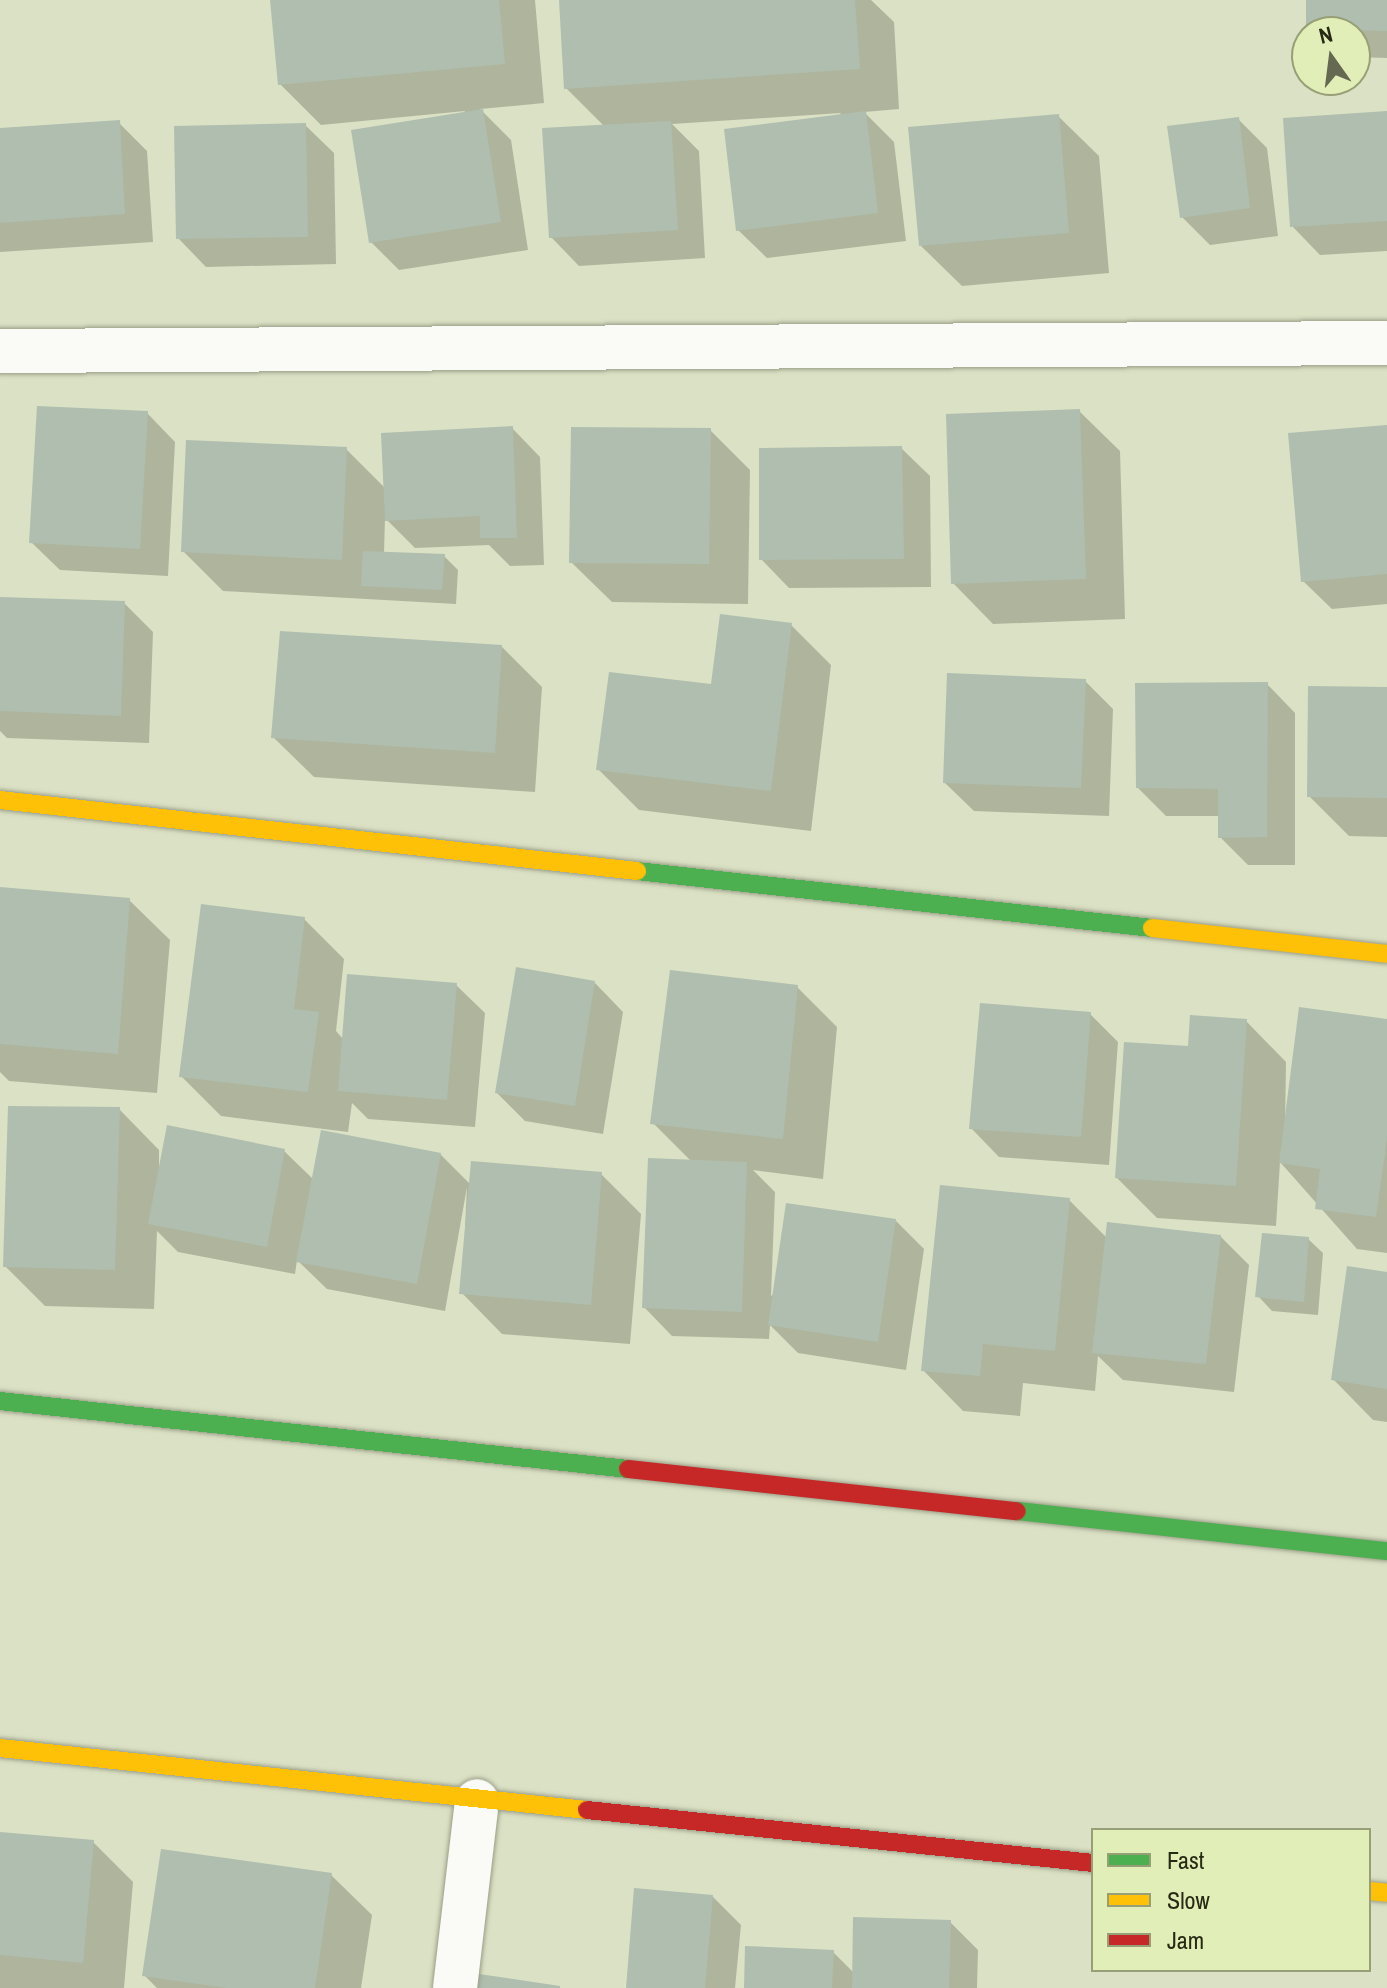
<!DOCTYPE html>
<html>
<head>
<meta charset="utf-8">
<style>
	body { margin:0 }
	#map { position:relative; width:1387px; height:1988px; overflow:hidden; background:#dbe1c4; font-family:"Archivo Narrow",sans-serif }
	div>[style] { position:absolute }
	.shadow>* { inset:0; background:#0003 }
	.building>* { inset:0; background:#afbeaf }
	.roads { filter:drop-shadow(0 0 2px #9a9e88) drop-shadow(0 0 2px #9a9e88) }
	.street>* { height:44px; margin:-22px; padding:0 22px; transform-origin:22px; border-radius:22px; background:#fafaf6 }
	.fast>* { height:18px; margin:-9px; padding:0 9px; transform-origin:9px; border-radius:9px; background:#4caf50 }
	.slow>* { height:18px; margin:-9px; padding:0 9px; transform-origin:9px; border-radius:9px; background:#ffc107 }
	.jam>* { height:18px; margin:-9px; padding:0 9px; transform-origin:9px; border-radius:9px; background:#c62828 }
	span { translate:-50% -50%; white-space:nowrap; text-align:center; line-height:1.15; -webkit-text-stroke:6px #e2eeb7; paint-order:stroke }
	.legend { position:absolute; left:1091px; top:1828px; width:280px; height:144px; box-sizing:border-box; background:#e2eeb7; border:2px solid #979f76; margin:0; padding:10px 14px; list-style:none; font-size:24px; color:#262914 }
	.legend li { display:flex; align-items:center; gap:16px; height:40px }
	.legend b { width:40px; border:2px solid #979f76 }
	.north { position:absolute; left:1291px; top:16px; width:80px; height:80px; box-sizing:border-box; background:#e2eeb7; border:2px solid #979f76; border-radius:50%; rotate:346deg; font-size:22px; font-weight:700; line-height:32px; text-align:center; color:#262914 }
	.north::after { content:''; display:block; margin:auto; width:28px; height:36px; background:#656952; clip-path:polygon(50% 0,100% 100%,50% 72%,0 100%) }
</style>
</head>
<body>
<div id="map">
	<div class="shadow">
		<i style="clip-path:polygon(272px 0,535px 0,544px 103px,480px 109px,511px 140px,528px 250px,399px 270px,371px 242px,465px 111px,321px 125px,280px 84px)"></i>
		<i style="clip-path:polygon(593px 0,871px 0,894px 22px,899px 109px,864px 112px,894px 142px,906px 241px,767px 258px,738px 230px,841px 113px,672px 124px,699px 151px,705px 258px,579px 266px,551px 237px,605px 127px,566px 88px)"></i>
		<i style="clip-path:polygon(1308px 0,1387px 0,1387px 58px,1355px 57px,1355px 32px,1311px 32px)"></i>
		<i style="clip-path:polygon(1387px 113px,1387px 251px,1320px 255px,1292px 226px)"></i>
		<i style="clip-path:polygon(1058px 116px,1099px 156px,1109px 273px,962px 286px,921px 246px)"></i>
		<i style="clip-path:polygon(1238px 119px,1267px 148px,1278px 236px,1210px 245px,1182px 217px)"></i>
		<i style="clip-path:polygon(119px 123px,147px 151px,153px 242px,0 252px,0 130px)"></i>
		<i style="clip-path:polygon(305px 125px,334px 153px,336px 264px,206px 267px,178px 238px)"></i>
		<i style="clip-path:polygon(1079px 411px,1120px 451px,1125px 619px,993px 624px,953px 583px)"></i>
		<i style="clip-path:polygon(147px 413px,175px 442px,168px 576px,60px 570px,31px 542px)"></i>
		<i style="clip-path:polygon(1387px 427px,1387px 604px,1332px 609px,1303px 581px)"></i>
		<i style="clip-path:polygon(512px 428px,540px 457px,544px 565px,510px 566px,489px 545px,415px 548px,385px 518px,384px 553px,444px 556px,458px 570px,456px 604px,223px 591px,183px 551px,346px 449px,386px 489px)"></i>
		<i style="clip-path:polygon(710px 430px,750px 470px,748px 604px,612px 602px,571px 562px)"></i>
		<i style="clip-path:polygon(901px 448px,930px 476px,931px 587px,789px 588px,761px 559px)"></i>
		<i style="clip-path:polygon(0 599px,124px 603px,153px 632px,149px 743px,7px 738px,0 731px)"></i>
		<i style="clip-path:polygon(791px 625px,831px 665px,811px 831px,639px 810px,598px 769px)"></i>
		<i style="clip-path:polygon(502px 647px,542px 687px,535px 792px,314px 777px,273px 737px)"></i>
		<i style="clip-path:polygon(1085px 681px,1113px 709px,1109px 816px,974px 811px,945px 783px)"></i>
		<i style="clip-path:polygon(1267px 684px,1295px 713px,1295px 865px,1248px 865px,1220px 837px,1220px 816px,1166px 816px,1138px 788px)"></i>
		<i style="clip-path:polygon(1387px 689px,1387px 837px,1349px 836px,1309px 796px)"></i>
		<i style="clip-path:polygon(0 889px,129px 900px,170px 940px,157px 1093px,9px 1081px,0 1072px)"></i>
		<i style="clip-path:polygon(304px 919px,344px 959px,336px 1031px,344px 1040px,456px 985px,485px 1013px,475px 1127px,368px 1119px,352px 1103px,348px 1132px,221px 1116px,181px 1076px)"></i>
		<i style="clip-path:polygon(595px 983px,623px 1012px,603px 1134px,525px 1121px,497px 1093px)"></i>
		<i style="clip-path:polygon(797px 987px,837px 1027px,823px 1179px,753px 1170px,775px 1192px,771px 1296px,896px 1221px,924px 1249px,906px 1370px,798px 1353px,770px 1325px,769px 1339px,672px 1336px,644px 1307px,692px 1162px,653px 1123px)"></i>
		<i style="clip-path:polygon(1090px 1014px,1118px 1042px,1109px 1165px,999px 1157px,971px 1128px)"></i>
		<i style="clip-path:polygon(1246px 1021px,1286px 1062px,1285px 1127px,1387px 1021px,1387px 1253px,1357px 1249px,1280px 1162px,1276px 1226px,1157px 1218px,1117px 1178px,1189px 1048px)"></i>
		<i style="clip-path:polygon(119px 1109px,159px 1150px,159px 1168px,284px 1151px,314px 1180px,440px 1154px,471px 1185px,601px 1174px,641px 1214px,630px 1344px,502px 1334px,462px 1293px,467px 1187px,445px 1311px,327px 1289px,297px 1260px,295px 1274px,178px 1252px,157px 1231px,154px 1309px,45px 1306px,5px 1266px)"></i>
		<i style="clip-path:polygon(1069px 1200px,1107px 1238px,1220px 1236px,1249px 1265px,1234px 1392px,1123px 1380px,1098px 1356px,1095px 1391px,1023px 1383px,1020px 1416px,963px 1411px,923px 1370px)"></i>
		<i style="clip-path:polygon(1308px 1239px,1323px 1253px,1318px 1315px,1272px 1311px,1258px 1296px)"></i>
		<i style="clip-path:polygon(1387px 1274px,1387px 1422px,1373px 1420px,1333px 1379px)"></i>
		<i style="clip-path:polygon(0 1834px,93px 1842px,133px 1882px,124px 1988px,0 1988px)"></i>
		<i style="clip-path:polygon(331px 1875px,372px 1915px,361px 1988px,157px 1988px,144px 1975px)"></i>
		<i style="clip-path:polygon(712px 1896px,741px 1925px,735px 1988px,628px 1988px)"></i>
		<i style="clip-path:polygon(950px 1922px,978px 1950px,977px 1988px,746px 1988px,833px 1952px,854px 1973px)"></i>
	</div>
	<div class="building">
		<i style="clip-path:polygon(270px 0,499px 0,505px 64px,278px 85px)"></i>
		<i style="clip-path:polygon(559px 0,855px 0,860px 69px,564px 89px)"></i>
		<i style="clip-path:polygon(1306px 0,1387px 0,1387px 31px,1306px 29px)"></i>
		<i style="clip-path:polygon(483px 109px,501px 222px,369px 243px,351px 130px)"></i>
		<i style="clip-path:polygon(866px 111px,878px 213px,736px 231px,724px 129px)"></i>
		<i style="clip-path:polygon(1387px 111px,1387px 221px,1290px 227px,1283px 118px)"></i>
		<i style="clip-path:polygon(1059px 114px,1069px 233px,919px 246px,908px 127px)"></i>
		<i style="clip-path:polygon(1239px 117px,1250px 208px,1180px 218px,1167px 126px)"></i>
		<i style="clip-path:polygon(120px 120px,125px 214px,0 223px,0 128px)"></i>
		<i style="clip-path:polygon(671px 121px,678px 230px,549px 238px,542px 128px)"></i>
		<i style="clip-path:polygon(306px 123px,308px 237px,176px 239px,174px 126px)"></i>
		<i style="clip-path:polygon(37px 406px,148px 411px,140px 549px,29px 543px)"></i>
		<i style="clip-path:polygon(1080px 409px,1086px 579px,951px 584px,946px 414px)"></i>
		<i style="clip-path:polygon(1387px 425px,1387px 574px,1301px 582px,1288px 433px)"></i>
		<i style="clip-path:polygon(513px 426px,517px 538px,480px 538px,480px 516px,385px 521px,381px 433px)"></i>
		<i style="clip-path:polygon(571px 427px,711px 428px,709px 564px,569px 563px)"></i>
		<i style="clip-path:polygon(186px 440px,347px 447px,342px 560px,181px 552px)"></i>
		<i style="clip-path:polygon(902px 446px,904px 559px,759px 560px,759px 448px)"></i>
		<i style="clip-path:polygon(363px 551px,445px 554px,442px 590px,361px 586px)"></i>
		<i style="clip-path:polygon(0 597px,125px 601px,121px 716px,0 711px)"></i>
		<i style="clip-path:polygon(720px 614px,792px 623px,771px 791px,596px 770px,609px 672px,711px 684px)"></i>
		<i style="clip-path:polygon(280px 631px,502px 645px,495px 753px,271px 738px)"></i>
		<i style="clip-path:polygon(947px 673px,1086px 679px,1081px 788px,943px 783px)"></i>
		<i style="clip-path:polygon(1268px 682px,1267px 837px,1218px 838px,1218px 789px,1136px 788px,1135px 683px)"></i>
		<i style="clip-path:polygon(1308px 686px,1387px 687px,1387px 798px,1307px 797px)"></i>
		<i style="clip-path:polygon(0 887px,130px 898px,118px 1054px,0 1044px)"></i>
		<i style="clip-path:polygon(201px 904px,305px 917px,294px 1009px,319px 1012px,308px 1092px,179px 1077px)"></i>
		<i style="clip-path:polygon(516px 967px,595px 981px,575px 1106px,495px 1093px)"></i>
		<i style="clip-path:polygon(670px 970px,798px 985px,783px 1139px,650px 1124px)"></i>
		<i style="clip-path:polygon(347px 974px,457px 983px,447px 1100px,338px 1091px)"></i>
		<i style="clip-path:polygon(980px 1003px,1091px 1012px,1081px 1137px,969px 1129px)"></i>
		<i style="clip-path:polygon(1299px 1007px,1387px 1019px,1387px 1138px,1376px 1217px,1315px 1209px,1320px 1169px,1279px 1163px)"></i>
		<i style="clip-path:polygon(1190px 1015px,1247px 1019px,1236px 1186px,1115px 1178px,1124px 1042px,1188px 1046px)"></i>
		<i style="clip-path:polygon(8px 1106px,120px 1107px,115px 1270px,3px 1267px)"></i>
		<i style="clip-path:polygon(167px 1125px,285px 1149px,267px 1247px,148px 1224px)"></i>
		<i style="clip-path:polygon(321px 1130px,441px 1153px,417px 1284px,296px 1262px)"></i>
		<i style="clip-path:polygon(648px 1158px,747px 1162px,742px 1312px,642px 1308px)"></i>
		<i style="clip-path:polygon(471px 1161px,602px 1172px,591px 1305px,459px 1294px)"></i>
		<i style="clip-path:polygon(940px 1185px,1070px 1198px,1055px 1351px,983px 1344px,980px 1376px,921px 1371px)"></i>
		<i style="clip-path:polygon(786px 1203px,896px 1219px,878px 1342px,768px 1325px)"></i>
		<i style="clip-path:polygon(1107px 1222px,1221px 1235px,1206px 1364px,1092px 1353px)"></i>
		<i style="clip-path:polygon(1262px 1233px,1309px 1237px,1304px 1302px,1255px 1297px)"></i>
		<i style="clip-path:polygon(1347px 1266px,1387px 1272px,1387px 1389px,1331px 1380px)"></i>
		<i style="clip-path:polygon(0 1832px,94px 1840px,83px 1963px,0 1955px)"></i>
		<i style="clip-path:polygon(161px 1849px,332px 1873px,315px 1988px,227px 1988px,142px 1976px)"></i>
		<i style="clip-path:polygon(634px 1888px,713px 1895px,705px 1988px,626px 1988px)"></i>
		<i style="clip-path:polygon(853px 1917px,951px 1920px,949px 1988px,852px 1988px)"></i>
		<i style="clip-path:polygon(745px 1946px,834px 1950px,832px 1988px,744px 1988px)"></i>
		<i style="clip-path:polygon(479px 1974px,560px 1986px,560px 1988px,477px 1988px)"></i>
	</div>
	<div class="roads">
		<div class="street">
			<i style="left:0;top:351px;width:1387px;rotate:-0.33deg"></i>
			<i style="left:455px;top:1988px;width:188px;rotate:-83.3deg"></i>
		</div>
		<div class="fast">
			<i style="left:637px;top:871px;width:518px;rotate:6.32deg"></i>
			<i style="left:0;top:1401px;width:632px;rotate:6.18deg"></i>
			<i style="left:1017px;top:1511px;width:372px;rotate:6.2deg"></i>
		</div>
		<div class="slow">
			<i style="left:0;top:800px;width:641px;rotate:6.36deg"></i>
			<i style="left:1152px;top:928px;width:236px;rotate:6.3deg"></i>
			<i style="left:0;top:1748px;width:590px;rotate:6.03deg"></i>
			<i style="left:1369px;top:1891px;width:18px;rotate:6deg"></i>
		</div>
		<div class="jam">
			<i style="left:628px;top:1469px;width:391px;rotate:6.2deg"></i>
			<i style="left:587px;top:1810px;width:509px;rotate:5.98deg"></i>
		</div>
	</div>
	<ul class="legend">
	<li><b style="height:10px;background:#4caf50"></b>Fast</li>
	<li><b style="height:10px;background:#ffc107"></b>Slow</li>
	<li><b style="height:10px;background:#c62828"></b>Jam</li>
	</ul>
	<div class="north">N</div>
</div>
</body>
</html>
